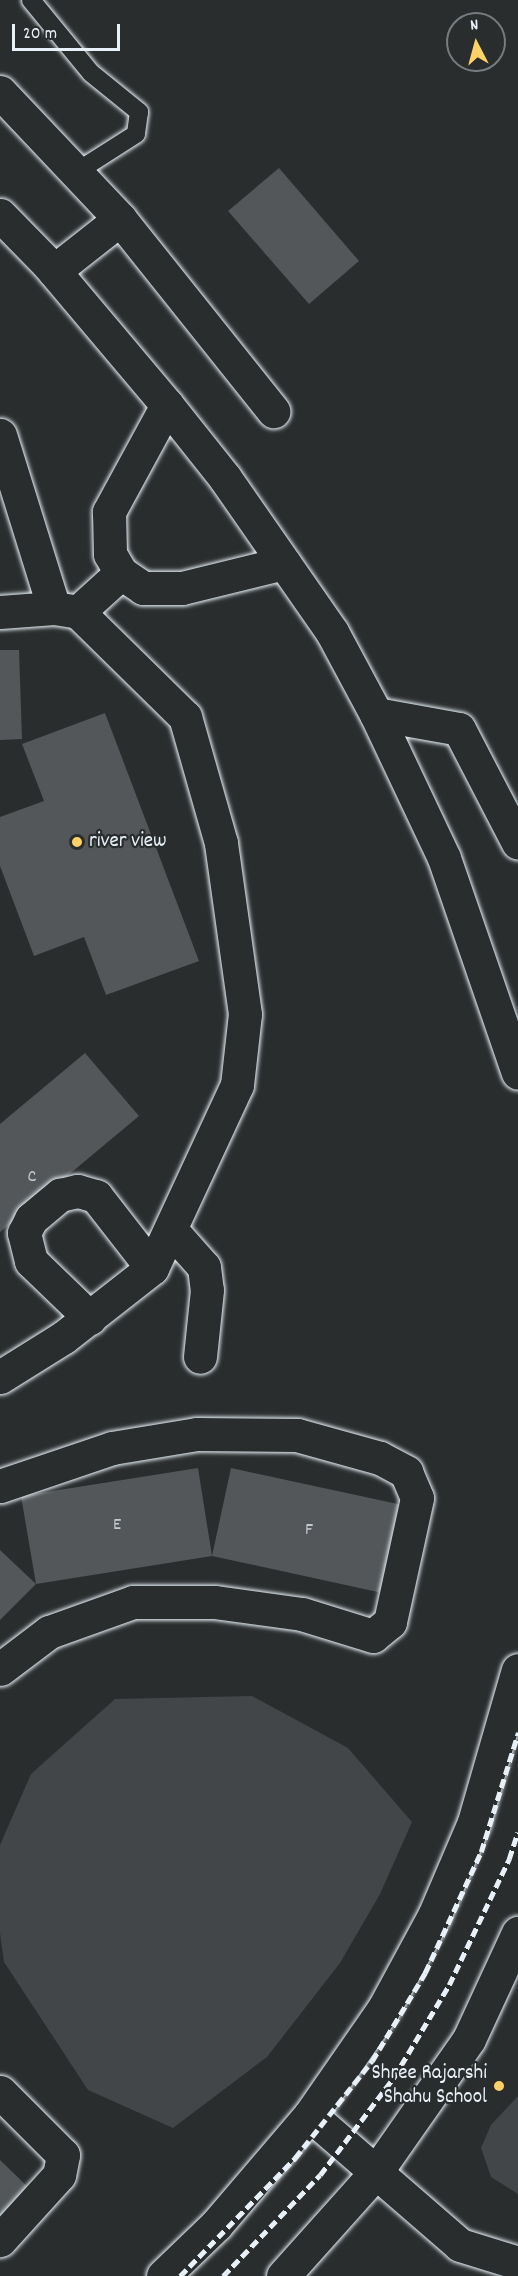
<!DOCTYPE html>
<html>
<head>
<meta charset="utf-8">
<style>
	body { margin:0 }
	#map { position:relative; width:518px; height:2276px; overflow:hidden; background:#2a2d2e; font-family:Dekko,sans-serif }
	div>[style] { position:absolute }
	.green>* { inset:0; background:#424648 }
	.building>* { inset:0; background:#535759 }
	.roads { filter:drop-shadow(0 0 2px #e8f1f8) drop-shadow(0 0 2px #e8f1f8) }
	.service>* { height:18px; margin:-9px; padding:0 9px; transform-origin:9px; border-radius:9px; background:#2a2d2e }
	.minor>* { height:33px; margin:-16.5px; padding:0 16.5px; transform-origin:16.5px; border-radius:16.5px; background:#2a2d2e }
	.rail>* { height:4.5px; margin-top:-2.25px; transform-origin:0; background:repeating-linear-gradient(90deg,#e8f1f8 0 9px,transparent 0 13.5px) }
	.dots>* { width:16px; height:16px; translate:-50% -50%; box-sizing:border-box; border:3px solid #2a2d2e; border-radius:50% }
	span { translate:-50% -50%; white-space:nowrap; text-align:center; line-height:1.15; -webkit-text-stroke:4.5px #2a2d2e; paint-order:stroke }
	.number-label { font-size:18px; color:#c3cad0 }
	.number-label span { -webkit-text-stroke-width:0 }
	.poi-label { font-size:21px; color:#e8f1f8 }
	.left { translate:0 -50%; text-align:left }
	.right { translate:-100% -50%; text-align:right }
	.north { position:absolute; left:446px; top:12px; width:60px; height:60px; box-sizing:border-box; background:#2a2d2e; border:2px solid #767b7f; border-radius:50%; rotate:354deg; font-size:16px; font-weight:700; line-height:24px; text-align:center; color:#e8f1f8 }
	.north::after { content:''; display:block; margin:auto; width:21px; height:27px; background:#ffd166; clip-path:polygon(50% 0,100% 100%,50% 72%,0 100%) }
	.scale { position:absolute; left:12px; top:24px; width:108px; height:27px; box-sizing:border-box; border:3px solid #e8f1f8; border-top:0; padding-left:8px; font-size:18px; line-height:21px; white-space:nowrap; color:#e8f1f8; -webkit-text-stroke:4px #2a2d2e; paint-order:stroke }
</style>
</head>
<body>
<div id="map">
	<div class="green">
		<i style="clip-path:polygon(252px 1696px,348px 1748px,412px 1822px,380px 1894px,340px 1963px,267px 2057px,173px 2128px,88px 2090px,4px 1962px,0 1933px,0 1845px,31px 1774px,115px 1699px)"></i>
		<i style="clip-path:polygon(518px 2096px,518px 2194px,491px 2177px,481px 2148px,491px 2125px)"></i>
	</div>
	<div class="building">
		<i style="clip-path:polygon(279px 168px,359px 261px,309px 304px,228px 211px)"></i>
		<i style="clip-path:polygon(0 650px,19px 650px,22px 739px,0 740px)"></i>
		<i style="clip-path:polygon(105px 713px,199px 961px,106px 995px,84px 937px,34px 956px,0 866px,0 817px,44px 801px,22px 744px)"></i>
		<i style="clip-path:polygon(85px 1053px,139px 1116px,0 1232px,0 1124px)"></i>
		<i style="clip-path:polygon(198px 1468px,212px 1556px,231px 1468px,407px 1506px,387px 1594px,212px 1556px,36px 1584px,21px 1496px)"></i>
		<i style="clip-path:polygon(0 1550px,36px 1584px,0 1620px)"></i>
		<i style="clip-path:polygon(0 2160px,31px 2190px,0 2220px)"></i>
	</div>
	<div class="roads">
		<div class="service">
			<i style="left:31px;top:0;width:94px;rotate:50.6deg"></i>
			<i style="left:91px;top:73px;width:62px;rotate:39.1deg"></i>
			<i style="left:139px;top:112px;width:22px;rotate:98deg"></i>
			<i style="left:136px;top:134px;width:69px;rotate:147.5deg"></i>
		</div>
		<div class="minor">
			<i style="left:0;top:92px;width:175px;rotate:46.6deg"></i>
			<i style="left:120px;top:219px;width:246px;rotate:51.4deg"></i>
			<i style="left:0;top:215px;width:70px;rotate:45.6deg"></i>
			<i style="left:49px;top:265px;width:183px;rotate:49.9deg"></i>
			<i style="left:167px;top:405px;width:93px;rotate:51.5deg"></i>
			<i style="left:225px;top:478px;width:188px;rotate:55.2deg"></i>
			<i style="left:332px;top:632px;width:93px;rotate:61.8deg"></i>
			<i style="left:376px;top:714px;width:159px;rotate:64.7deg"></i>
			<i style="left:444px;top:858px;width:227px;rotate:71deg"></i>
			<i style="left:54px;top:271px;width:84px;rotate:-38.2deg"></i>
			<i style="left:167px;top:405px;width:122px;rotate:118.5deg"></i>
			<i style="left:109px;top:512px;width:42px;rotate:88.6deg"></i>
			<i style="left:110px;top:554px;width:22px;rotate:60deg"></i>
			<i style="left:121px;top:573px;width:27px;rotate:34deg"></i>
			<i style="left:143px;top:588px;width:39px"></i>
			<i style="left:182px;top:588px;width:105px;rotate:-13.8deg"></i>
			<i style="left:0;top:435px;width:181px;rotate:72.7deg"></i>
			<i style="left:0;top:612px;width:54px;rotate:-4.2deg"></i>
			<i style="left:54px;top:608px;width:24px;rotate:9deg"></i>
			<i style="left:78px;top:612px;width:58px;rotate:-42.2deg"></i>
			<i style="left:376px;top:714px;width:84px;rotate:10.2deg"></i>
			<i style="left:459px;top:729px;width:128px;rotate:62.6deg"></i>
			<i style="left:172px;top:1231px;width:48px;rotate:48.4deg"></i>
			<i style="left:204px;top:1267px;width:23px;rotate:83deg"></i>
			<i style="left:207px;top:1290px;width:67px;rotate:96deg"></i>
			<i style="left:90px;top:1318px;width:82px;rotate:-136deg"></i>
			<i style="left:31px;top:1261px;width:29px;rotate:-104deg"></i>
			<i style="left:24px;top:1233px;width:16px;rotate:-63deg"></i>
			<i style="left:31px;top:1219px;width:38px;rotate:-40deg"></i>
			<i style="left:60px;top:1195px;width:18px;rotate:-13deg"></i>
			<i style="left:78px;top:1191px;width:19px;rotate:16deg"></i>
			<i style="left:96px;top:1196px;width:91px;rotate:52.1deg"></i>
			<i style="left:0;top:1377px;width:75px;rotate:-32deg"></i>
			<i style="left:64px;top:1337px;width:112px;rotate:-38.1deg"></i>
			<i style="left:152px;top:1268px;width:202px;rotate:-65.1deg"></i>
			<i style="left:237px;top:1085px;width:71px;rotate:-83.6deg"></i>
			<i style="left:245px;top:1014px;width:173px;rotate:-98deg"></i>
			<i style="left:221px;top:843px;width:131px;rotate:-105.9deg"></i>
			<i style="left:185px;top:717px;width:150px;rotate:-135.5deg"></i>
			<i style="left:0;top:1486px;width:118px;rotate:-18.7deg"></i>
			<i style="left:112px;top:1448px;width:86px;rotate:-9.4deg"></i>
			<i style="left:197px;top:1434px;width:100px;rotate:0.6deg"></i>
			<i style="left:297px;top:1435px;width:86px;rotate:15.5deg"></i>
			<i style="left:380px;top:1458px;width:30px;rotate:28deg"></i>
			<i style="left:406px;top:1472px;width:28px;rotate:67deg"></i>
			<i style="left:417px;top:1498px;width:127px;rotate:102.3deg"></i>
			<i style="left:390px;top:1622px;width:22px;rotate:141deg"></i>
			<i style="left:373px;top:1636px;width:74px;rotate:-162.8deg"></i>
			<i style="left:302px;top:1614px;width:89px;rotate:-172.2deg"></i>
			<i style="left:214px;top:1602px;width:81px;rotate:180deg"></i>
			<i style="left:133px;top:1602px;width:89px;rotate:160.3deg"></i>
			<i style="left:49px;top:1632px;width:61px;rotate:142.9deg"></i>
			<i style="left:0;top:2092px;width:89px;rotate:45deg"></i>
			<i style="left:63px;top:2155px;width:20px;rotate:101deg"></i>
			<i style="left:59px;top:2175px;width:88px;rotate:132.2deg"></i>
			<i style="left:310px;top:2115px;width:198px;rotate:40.9deg"></i>
			<i style="left:460px;top:2245px;width:61px;rotate:17.2deg"></i>
			<i style="left:163px;top:2276px;width:74px;rotate:-43.9deg"></i>
			<i style="left:216px;top:2225px;width:145px;rotate:-49.5deg"></i>
			<i style="left:310px;top:2115px;width:130px;rotate:-55.3deg"></i>
			<i style="left:384px;top:2008px;width:105px;rotate:-61.5deg"></i>
			<i style="left:434px;top:1916px;width:102px;rotate:-66.9deg"></i>
			<i style="left:474px;top:1822px;width:158px;rotate:-73.9deg"></i>
			<i style="left:283px;top:2276px;width:140px;rotate:-48.2deg"></i>
			<i style="left:376px;top:2172px;width:162px;rotate:-55deg"></i>
			<i style="left:469px;top:2039px;width:117px;rotate:-65.2deg"></i>
		</div>
	</div>
	<div class="rail">
		<i style="left:180px;top:2276px;width:165px;rotate:-45.7deg"></i>
		<i style="left:295px;top:2158px;width:124px;rotate:-51.6deg"></i>
		<i style="left:372px;top:2061px;width:103px;rotate:-58.9deg"></i>
		<i style="left:425px;top:1973px;width:133px;rotate:-65.2deg"></i>
		<i style="left:481px;top:1852px;width:125px;rotate:-72.7deg"></i>
		<i style="left:223px;top:2276px;width:140px;rotate:-46.2deg"></i>
		<i style="left:320px;top:2175px;width:123px;rotate:-52.9deg"></i>
		<i style="left:394px;top:2077px;width:107px;rotate:-59.1deg"></i>
		<i style="left:449px;top:1985px;width:140px;rotate:-64.5deg"></i>
		<i style="left:509px;top:1859px;width:28px;rotate:-72deg"></i>
	</div>
	<div class="dots">
		<i style="left:77px;top:842px;background:#ffd166"></i>
		<i style="left:499px;top:2086px;background:#ffd166"></i>
	</div>
	<div class="number-label">
		<span style="left:32px;top:1178px">C</span>
		<span style="left:117px;top:1526px">E</span>
		<span style="left:309px;top:1531px">F</span>
	</div>
	<div class="poi-label">
		<span class="left" style="left:89px;top:842px">river view</span>
		<span class="right" style="left:487px;top:2086px">Shree Rajarshi<br>Shahu School</span>
	</div>
	<div class="north">N</div>
	<div class="scale">20 m</div>
</div>
</body>
</html>
